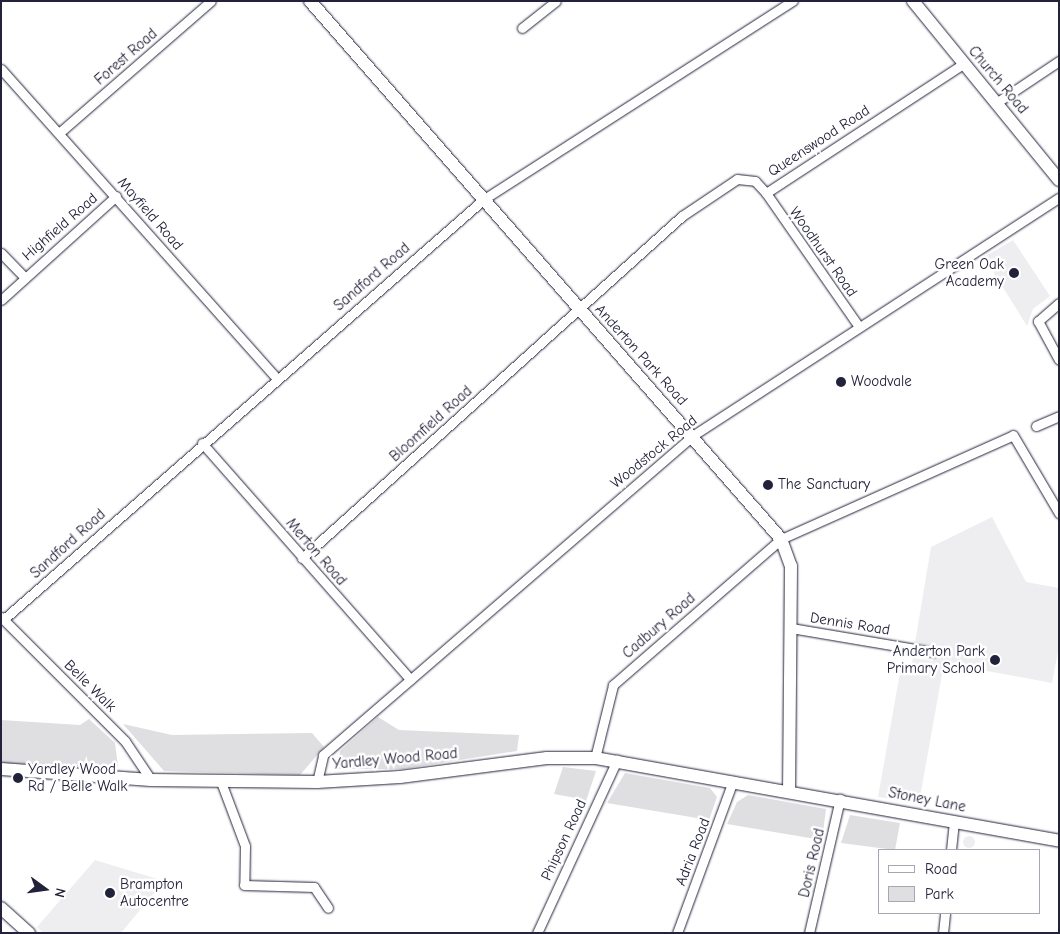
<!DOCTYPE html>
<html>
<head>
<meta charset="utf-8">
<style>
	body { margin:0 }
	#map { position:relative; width:1060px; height:934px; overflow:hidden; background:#fff; font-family:"Comic Neue",sans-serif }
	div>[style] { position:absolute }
	.built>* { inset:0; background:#eeeef1 }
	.round { border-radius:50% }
	.green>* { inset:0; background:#dfdfe2 }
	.roads { filter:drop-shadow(0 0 1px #22223b) drop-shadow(0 0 1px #22223b) }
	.street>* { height:9px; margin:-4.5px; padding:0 4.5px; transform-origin:4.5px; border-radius:4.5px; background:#fff }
	.secondary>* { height:12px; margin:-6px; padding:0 6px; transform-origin:6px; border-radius:6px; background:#fff }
	.dots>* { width:14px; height:14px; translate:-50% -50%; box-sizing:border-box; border:2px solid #fff; border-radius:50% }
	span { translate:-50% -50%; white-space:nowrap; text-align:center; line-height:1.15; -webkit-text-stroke:5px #fff; paint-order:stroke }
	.street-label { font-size:15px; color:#22223b }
	.poi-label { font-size:15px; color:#22223b }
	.right { translate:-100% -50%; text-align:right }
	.left { translate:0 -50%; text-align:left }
	.frame { position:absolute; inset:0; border:2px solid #22223b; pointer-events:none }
	.legend { position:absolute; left:878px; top:849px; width:162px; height:65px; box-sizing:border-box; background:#fff; border:1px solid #a7a7b1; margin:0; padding:6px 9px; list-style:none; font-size:15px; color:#22223b }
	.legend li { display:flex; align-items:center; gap:10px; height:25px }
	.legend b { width:25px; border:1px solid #a7a7b1 }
	.north { position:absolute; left:20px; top:864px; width:50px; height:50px; -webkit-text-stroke:4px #fff; paint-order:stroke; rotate:104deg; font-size:14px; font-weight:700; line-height:20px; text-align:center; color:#22223b }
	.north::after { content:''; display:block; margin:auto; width:18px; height:22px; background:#22223b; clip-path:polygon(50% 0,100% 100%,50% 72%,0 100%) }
</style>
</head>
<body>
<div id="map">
	<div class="built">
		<i style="clip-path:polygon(1013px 240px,1050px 296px,1033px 309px,1027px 326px,984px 257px)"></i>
		<i style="clip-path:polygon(992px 517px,1026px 582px,1059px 588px,1059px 646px,1052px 683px,944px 663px,919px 803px,878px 797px,901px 667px,911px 668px,913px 658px,933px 661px,937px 646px,915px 643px,931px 547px)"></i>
		<i class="round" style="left:963px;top:836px;width:12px;height:12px"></i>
		<i style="clip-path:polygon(95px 860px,164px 881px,121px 933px,43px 933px,37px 927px)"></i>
	</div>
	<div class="green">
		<i style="clip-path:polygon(378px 717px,399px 730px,519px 735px,517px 751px,403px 769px,338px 769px,340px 751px)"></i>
		<i style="clip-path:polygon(89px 719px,115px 743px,118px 766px,104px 770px,1px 763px,1px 720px,80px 725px)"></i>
		<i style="clip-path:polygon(123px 724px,172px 735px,312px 733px,324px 747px,300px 775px,164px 771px)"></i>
		<i style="clip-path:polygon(563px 767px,596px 771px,583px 810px,576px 798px,554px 794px)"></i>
		<i style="clip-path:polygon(625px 773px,710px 788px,717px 797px,709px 820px,607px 803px)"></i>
		<i style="clip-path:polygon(748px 795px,826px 809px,822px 840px,727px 824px,737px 802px)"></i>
		<i style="clip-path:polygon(850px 815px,900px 823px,895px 850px,841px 843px)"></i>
	</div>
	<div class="roads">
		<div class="street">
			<i style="left:522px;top:28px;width:43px;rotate:-38.5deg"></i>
			<i style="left:1px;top:69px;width:414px;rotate:48.3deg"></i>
			<i style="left:996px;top:103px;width:76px;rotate:-33.7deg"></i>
			<i style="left:59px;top:133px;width:201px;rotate:-41deg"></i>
			<i style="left:766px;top:193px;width:163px;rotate:55.2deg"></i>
			<i style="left:1px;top:253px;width:33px;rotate:46deg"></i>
			<i style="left:1px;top:300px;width:155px;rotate:-42.1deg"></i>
			<i style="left:1059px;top:303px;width:28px;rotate:139deg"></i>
			<i style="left:1038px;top:321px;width:44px;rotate:61.7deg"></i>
			<i style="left:1036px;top:426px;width:25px;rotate:-23deg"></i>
			<i style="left:202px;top:443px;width:315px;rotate:48.6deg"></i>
			<i style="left:302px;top:558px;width:511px;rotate:-41.99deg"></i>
			<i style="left:682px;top:216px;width:66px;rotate:-33.9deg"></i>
			<i style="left:737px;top:179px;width:18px;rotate:6deg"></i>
			<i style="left:755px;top:181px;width:16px;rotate:47deg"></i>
			<i style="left:766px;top:193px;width:235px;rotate:-33.2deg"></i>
			<i style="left:1px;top:617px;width:175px;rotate:45deg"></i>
			<i style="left:125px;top:741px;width:47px;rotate:56.3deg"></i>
			<i style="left:4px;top:619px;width:638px;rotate:-41.19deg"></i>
			<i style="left:484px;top:199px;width:367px;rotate:-32.7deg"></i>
			<i style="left:791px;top:628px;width:144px;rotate:9.6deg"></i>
			<i style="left:595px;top:758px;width:75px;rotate:-76.1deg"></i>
			<i style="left:613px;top:685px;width:223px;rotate:-41deg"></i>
			<i style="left:781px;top:539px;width:254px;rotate:-24.1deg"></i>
			<i style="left:1013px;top:435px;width:91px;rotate:59.5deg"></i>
			<i style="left:221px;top:782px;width:68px;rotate:69.4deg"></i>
			<i style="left:245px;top:846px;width:39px;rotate:91deg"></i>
			<i style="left:244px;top:885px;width:70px;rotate:1.6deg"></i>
			<i style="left:314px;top:887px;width:25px;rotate:56deg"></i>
			<i style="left:317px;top:782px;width:28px;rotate:-77deg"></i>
			<i style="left:323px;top:755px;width:488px;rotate:-40.8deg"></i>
			<i style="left:692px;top:436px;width:437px;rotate:-33deg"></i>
			<i style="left:951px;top:850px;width:28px;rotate:-84deg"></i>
			<i style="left:537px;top:933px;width:191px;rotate:-65.2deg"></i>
			<i style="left:677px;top:933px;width:162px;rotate:-69.8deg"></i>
			<i style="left:809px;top:933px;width:138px;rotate:-77deg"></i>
			<i style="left:943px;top:933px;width:20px;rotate:-84deg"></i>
		</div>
		<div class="secondary">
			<i style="left:310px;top:1px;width:715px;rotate:48.8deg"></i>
			<i style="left:781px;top:539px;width:29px;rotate:70deg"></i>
			<i style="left:791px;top:566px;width:224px;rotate:90.5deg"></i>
			<i style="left:913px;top:1px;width:231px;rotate:50.8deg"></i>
			<i style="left:1px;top:769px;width:150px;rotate:4.2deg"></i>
			<i style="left:151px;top:780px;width:166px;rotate:0.7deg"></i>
			<i style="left:317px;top:782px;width:83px;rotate:-3.4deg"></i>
			<i style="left:400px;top:777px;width:148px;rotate:-7.4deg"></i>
			<i style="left:547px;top:758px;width:48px"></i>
			<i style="left:595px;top:758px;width:471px;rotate:10.1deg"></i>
			<i style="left:1px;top:908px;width:38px;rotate:42deg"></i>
		</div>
	</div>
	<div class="dots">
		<i style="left:1014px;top:273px;background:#22223b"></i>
		<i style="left:841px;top:382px;background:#22223b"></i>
		<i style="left:768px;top:485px;background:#22223b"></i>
		<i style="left:995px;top:660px;background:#22223b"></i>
		<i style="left:18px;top:778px;background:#22223b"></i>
		<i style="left:110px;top:893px;background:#22223b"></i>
	</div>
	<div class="street-label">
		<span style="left:126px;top:57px;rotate:-41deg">Forest Road</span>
		<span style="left:998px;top:80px;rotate:50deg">Church Road</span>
		<span style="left:819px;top:141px;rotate:-33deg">Queenswood Road</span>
		<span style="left:150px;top:214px;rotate:49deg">Mayfield Road</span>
		<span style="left:60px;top:227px;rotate:-41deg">Highfield Road</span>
		<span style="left:823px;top:252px;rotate:55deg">Woodhurst Road</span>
		<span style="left:372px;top:277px;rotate:-41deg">Sandford Road</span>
		<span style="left:641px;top:355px;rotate:48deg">Anderton Park Road</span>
		<span style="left:431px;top:424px;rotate:-42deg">Bloomfield Road</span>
		<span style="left:654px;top:452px;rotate:-39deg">Woodstock Road</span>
		<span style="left:68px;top:544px;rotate:-42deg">Sandford Road</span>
		<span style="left:316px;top:552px;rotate:49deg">Merton Road</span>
		<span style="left:850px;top:624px;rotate:9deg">Dennis Road</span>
		<span style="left:659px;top:626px;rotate:-41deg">Cadbury Road</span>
		<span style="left:90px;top:686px;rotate:45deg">Belle Walk</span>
		<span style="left:395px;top:759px;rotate:-5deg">Yardley Wood Road</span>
		<span style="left:927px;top:800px;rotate:11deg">Stoney Lane</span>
		<span style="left:564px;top:840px;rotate:-65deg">Phipson Road</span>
		<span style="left:693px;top:852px;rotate:-69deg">Adria Road</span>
		<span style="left:812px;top:863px;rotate:-77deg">Doris Road</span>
	</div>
	<div class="poi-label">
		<span class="right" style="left:1004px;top:273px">Green Oak<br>Academy</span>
		<span class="left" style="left:851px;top:382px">Woodvale</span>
		<span class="left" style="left:778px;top:485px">The Sanctuary</span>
		<span class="right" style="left:985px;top:660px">Anderton Park<br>Primary School</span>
		<span class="left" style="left:28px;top:778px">Yardley Wood<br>Rd / Belle Walk</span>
		<span class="left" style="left:120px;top:893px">Brampton<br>Autocentre</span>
	</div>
	<div class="frame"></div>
	<ul class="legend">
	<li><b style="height:6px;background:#fff"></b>Road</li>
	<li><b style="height:14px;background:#dfdfe2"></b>Park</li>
	</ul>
	<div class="north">N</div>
</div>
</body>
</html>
